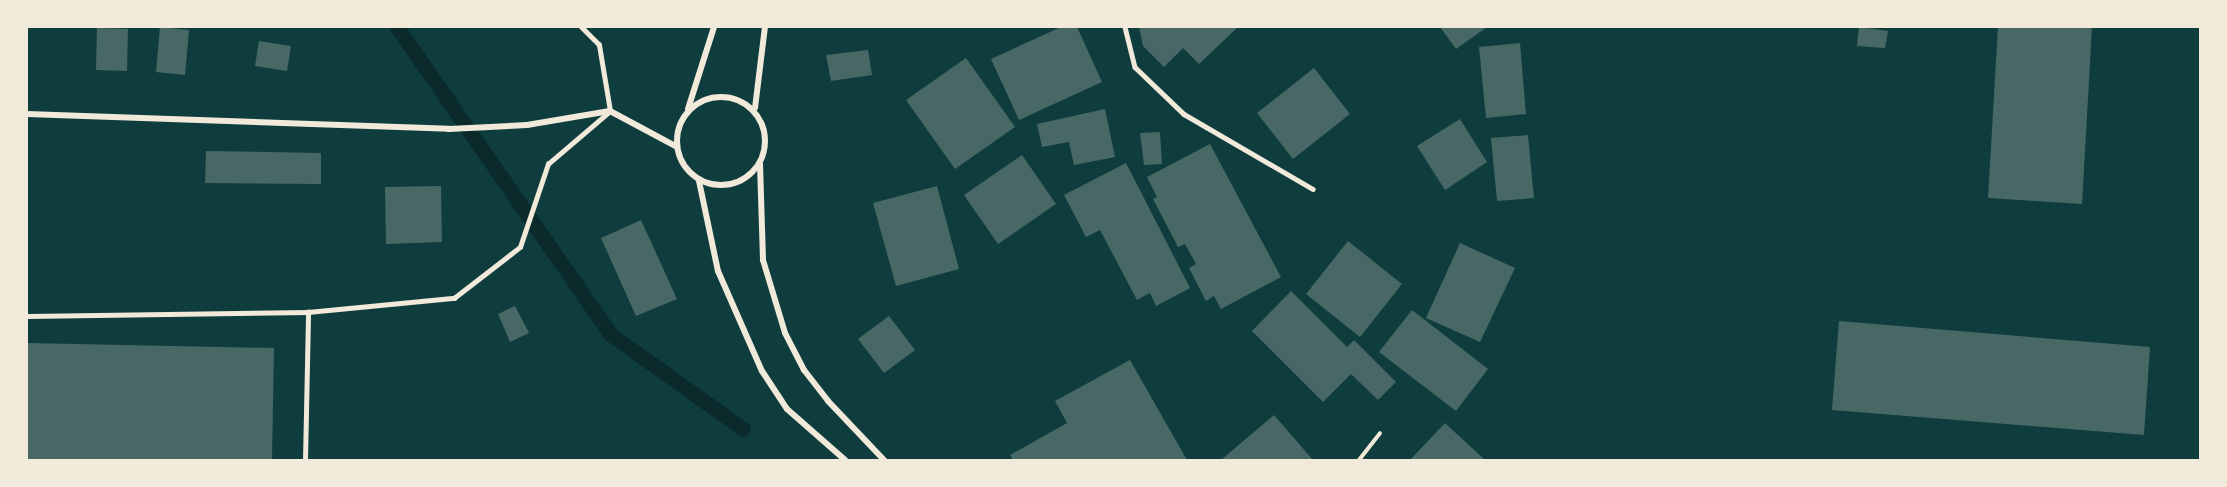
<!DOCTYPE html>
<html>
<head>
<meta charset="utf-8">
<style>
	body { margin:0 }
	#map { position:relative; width:2227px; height:487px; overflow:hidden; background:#0f3d3e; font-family:"DejaVu Sans",sans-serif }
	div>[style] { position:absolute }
	.stream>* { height:15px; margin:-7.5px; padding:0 7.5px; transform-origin:7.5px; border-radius:7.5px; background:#0a2a2b }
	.building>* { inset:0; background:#486865 }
	.path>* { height:4px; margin:-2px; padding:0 2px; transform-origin:2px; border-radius:2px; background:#f1e9da }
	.service>* { height:4.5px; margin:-2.25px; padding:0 2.25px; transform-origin:2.25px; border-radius:2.25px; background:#f1e9da }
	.minor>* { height:6px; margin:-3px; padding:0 3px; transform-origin:3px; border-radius:3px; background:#f1e9da }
	.minor>.ring { margin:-3px; padding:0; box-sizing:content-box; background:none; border:6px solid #f1e9da; border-radius:50% }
	span { translate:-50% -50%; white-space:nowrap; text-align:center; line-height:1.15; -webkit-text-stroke:5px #f1e9da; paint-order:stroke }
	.frame { position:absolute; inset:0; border:28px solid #f1e9da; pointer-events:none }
</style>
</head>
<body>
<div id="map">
	<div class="stream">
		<i style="left:397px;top:27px;width:374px;rotate:55.2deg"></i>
		<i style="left:610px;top:334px;width:163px;rotate:35.5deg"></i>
	</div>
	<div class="building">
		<i style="clip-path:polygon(160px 27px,189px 30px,185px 75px,156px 72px)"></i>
		<i style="clip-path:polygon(1061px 27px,1077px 27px,1102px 82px,1019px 120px,991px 59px)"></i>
		<i style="clip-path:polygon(1139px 27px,1238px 27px,1199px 64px,1183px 48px,1164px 67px,1143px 46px)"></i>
		<i style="clip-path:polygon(1440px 27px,1487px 27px,1456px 49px)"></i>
		<i style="clip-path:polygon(1859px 27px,1888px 31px,1885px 48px,1857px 46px)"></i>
		<i style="clip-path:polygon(1998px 27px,2092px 27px,2082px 204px,1988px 198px)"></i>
		<i style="clip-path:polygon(97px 28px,128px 29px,127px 71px,96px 70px)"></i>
		<i style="clip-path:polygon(259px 41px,291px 46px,287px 71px,255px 66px)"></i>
		<i style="clip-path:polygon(1520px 43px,1526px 114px,1486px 118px,1479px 47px)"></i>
		<i style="clip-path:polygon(868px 50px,872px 75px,831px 81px,826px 55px)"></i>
		<i style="clip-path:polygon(966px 58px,1015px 127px,955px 169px,906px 100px)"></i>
		<i style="clip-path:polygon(1314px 68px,1350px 114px,1293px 159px,1257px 113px)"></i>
		<i style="clip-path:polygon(1105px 109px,1115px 157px,1074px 165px,1069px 142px,1042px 147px,1037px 124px)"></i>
		<i style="clip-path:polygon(1460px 119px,1487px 162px,1445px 190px,1417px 146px)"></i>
		<i style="clip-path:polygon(1160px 132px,1162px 164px,1144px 165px,1140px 133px)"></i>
		<i style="clip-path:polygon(1528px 135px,1534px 198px,1497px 201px,1491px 138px)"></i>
		<i style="clip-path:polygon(1210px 144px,1281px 277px,1221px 309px,1214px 296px,1206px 301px,1189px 268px,1196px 264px,1185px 244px,1178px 247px,1153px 199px,1157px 197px,1147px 177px)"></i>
		<i style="clip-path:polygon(206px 151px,321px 153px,321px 184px,205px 183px)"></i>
		<i style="clip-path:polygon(1022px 155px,1056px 204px,998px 244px,964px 195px)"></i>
		<i style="clip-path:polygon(1126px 163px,1190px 288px,1156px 306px,1150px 293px,1137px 300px,1100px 230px,1086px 237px,1064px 195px)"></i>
		<i style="clip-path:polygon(441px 186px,442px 242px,386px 244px,385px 187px)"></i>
		<i style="clip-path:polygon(937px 186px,959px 269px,896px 286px,873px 203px)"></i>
		<i style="clip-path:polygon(641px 220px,677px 299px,636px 316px,601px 238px)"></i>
		<i style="clip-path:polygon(1348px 241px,1402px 284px,1360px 337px,1306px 294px)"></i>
		<i style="clip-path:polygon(1460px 243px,1515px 268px,1480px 342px,1426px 318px)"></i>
		<i style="clip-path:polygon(1291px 291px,1347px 347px,1354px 340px,1396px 382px,1378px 400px,1351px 374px,1323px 402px,1252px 331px)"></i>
		<i style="clip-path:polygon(515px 306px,529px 333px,510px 342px,498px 314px)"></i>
		<i style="clip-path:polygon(1412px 310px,1488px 369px,1456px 411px,1379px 352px)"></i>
		<i style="clip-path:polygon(889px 316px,915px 350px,884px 373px,858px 339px)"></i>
		<i style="clip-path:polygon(1839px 321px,2150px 347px,2144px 435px,1832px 410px)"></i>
		<i style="clip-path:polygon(27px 343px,274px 348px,272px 460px,27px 460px)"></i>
		<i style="clip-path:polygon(1130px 360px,1187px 460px,1013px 460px,1010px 455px,1067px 423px,1055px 401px)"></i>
		<i style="clip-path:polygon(1274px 415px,1313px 460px,1221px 460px)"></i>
		<i style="clip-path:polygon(1445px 423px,1485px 460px,1410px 460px)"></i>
	</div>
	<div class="path">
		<i style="left:1359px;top:460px;width:34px;rotate:-52deg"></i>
	</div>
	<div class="service">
		<i style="left:1125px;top:27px;width:41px;rotate:76deg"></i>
		<i style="left:1135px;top:67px;width:68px;rotate:43.8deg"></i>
		<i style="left:1184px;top:114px;width:149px;rotate:30.2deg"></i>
		<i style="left:27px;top:316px;width:281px;rotate:-0.8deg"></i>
		<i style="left:308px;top:312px;width:147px;rotate:-5.5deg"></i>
		<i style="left:454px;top:298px;width:83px;rotate:-37.7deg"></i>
		<i style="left:520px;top:247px;width:88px;rotate:-71.4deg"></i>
		<i style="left:548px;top:164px;width:82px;rotate:-40.5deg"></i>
		<i style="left:610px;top:111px;width:67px;rotate:-99.5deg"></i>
		<i style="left:599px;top:45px;width:25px;rotate:-135deg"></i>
		<i style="left:305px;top:460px;width:148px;rotate:-88.8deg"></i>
	</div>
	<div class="minor">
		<i class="ring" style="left:677px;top:97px;width:82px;height:82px"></i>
		<i style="left:755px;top:108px;width:82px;rotate:-83deg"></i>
		<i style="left:688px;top:109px;width:86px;rotate:-72.4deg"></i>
		<i style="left:27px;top:114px;width:422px;rotate:2deg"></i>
		<i style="left:449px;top:129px;width:78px;rotate:-2.9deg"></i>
		<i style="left:527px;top:125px;width:84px;rotate:-9.6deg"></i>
		<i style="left:610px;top:111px;width:76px;rotate:28.2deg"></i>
		<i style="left:760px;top:164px;width:96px;rotate:88.2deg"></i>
		<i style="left:763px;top:260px;width:76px;rotate:73.2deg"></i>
		<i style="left:785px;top:333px;width:42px;rotate:62.8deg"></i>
		<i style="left:804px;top:370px;width:39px;rotate:52deg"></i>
		<i style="left:828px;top:401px;width:81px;rotate:46.5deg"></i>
		<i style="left:699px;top:181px;width:92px;rotate:78.1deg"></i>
		<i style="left:718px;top:271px;width:109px;rotate:66.3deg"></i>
		<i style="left:762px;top:371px;width:45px;rotate:56.7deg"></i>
		<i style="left:787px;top:409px;width:77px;rotate:41.3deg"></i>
	</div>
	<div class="frame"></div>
</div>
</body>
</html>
